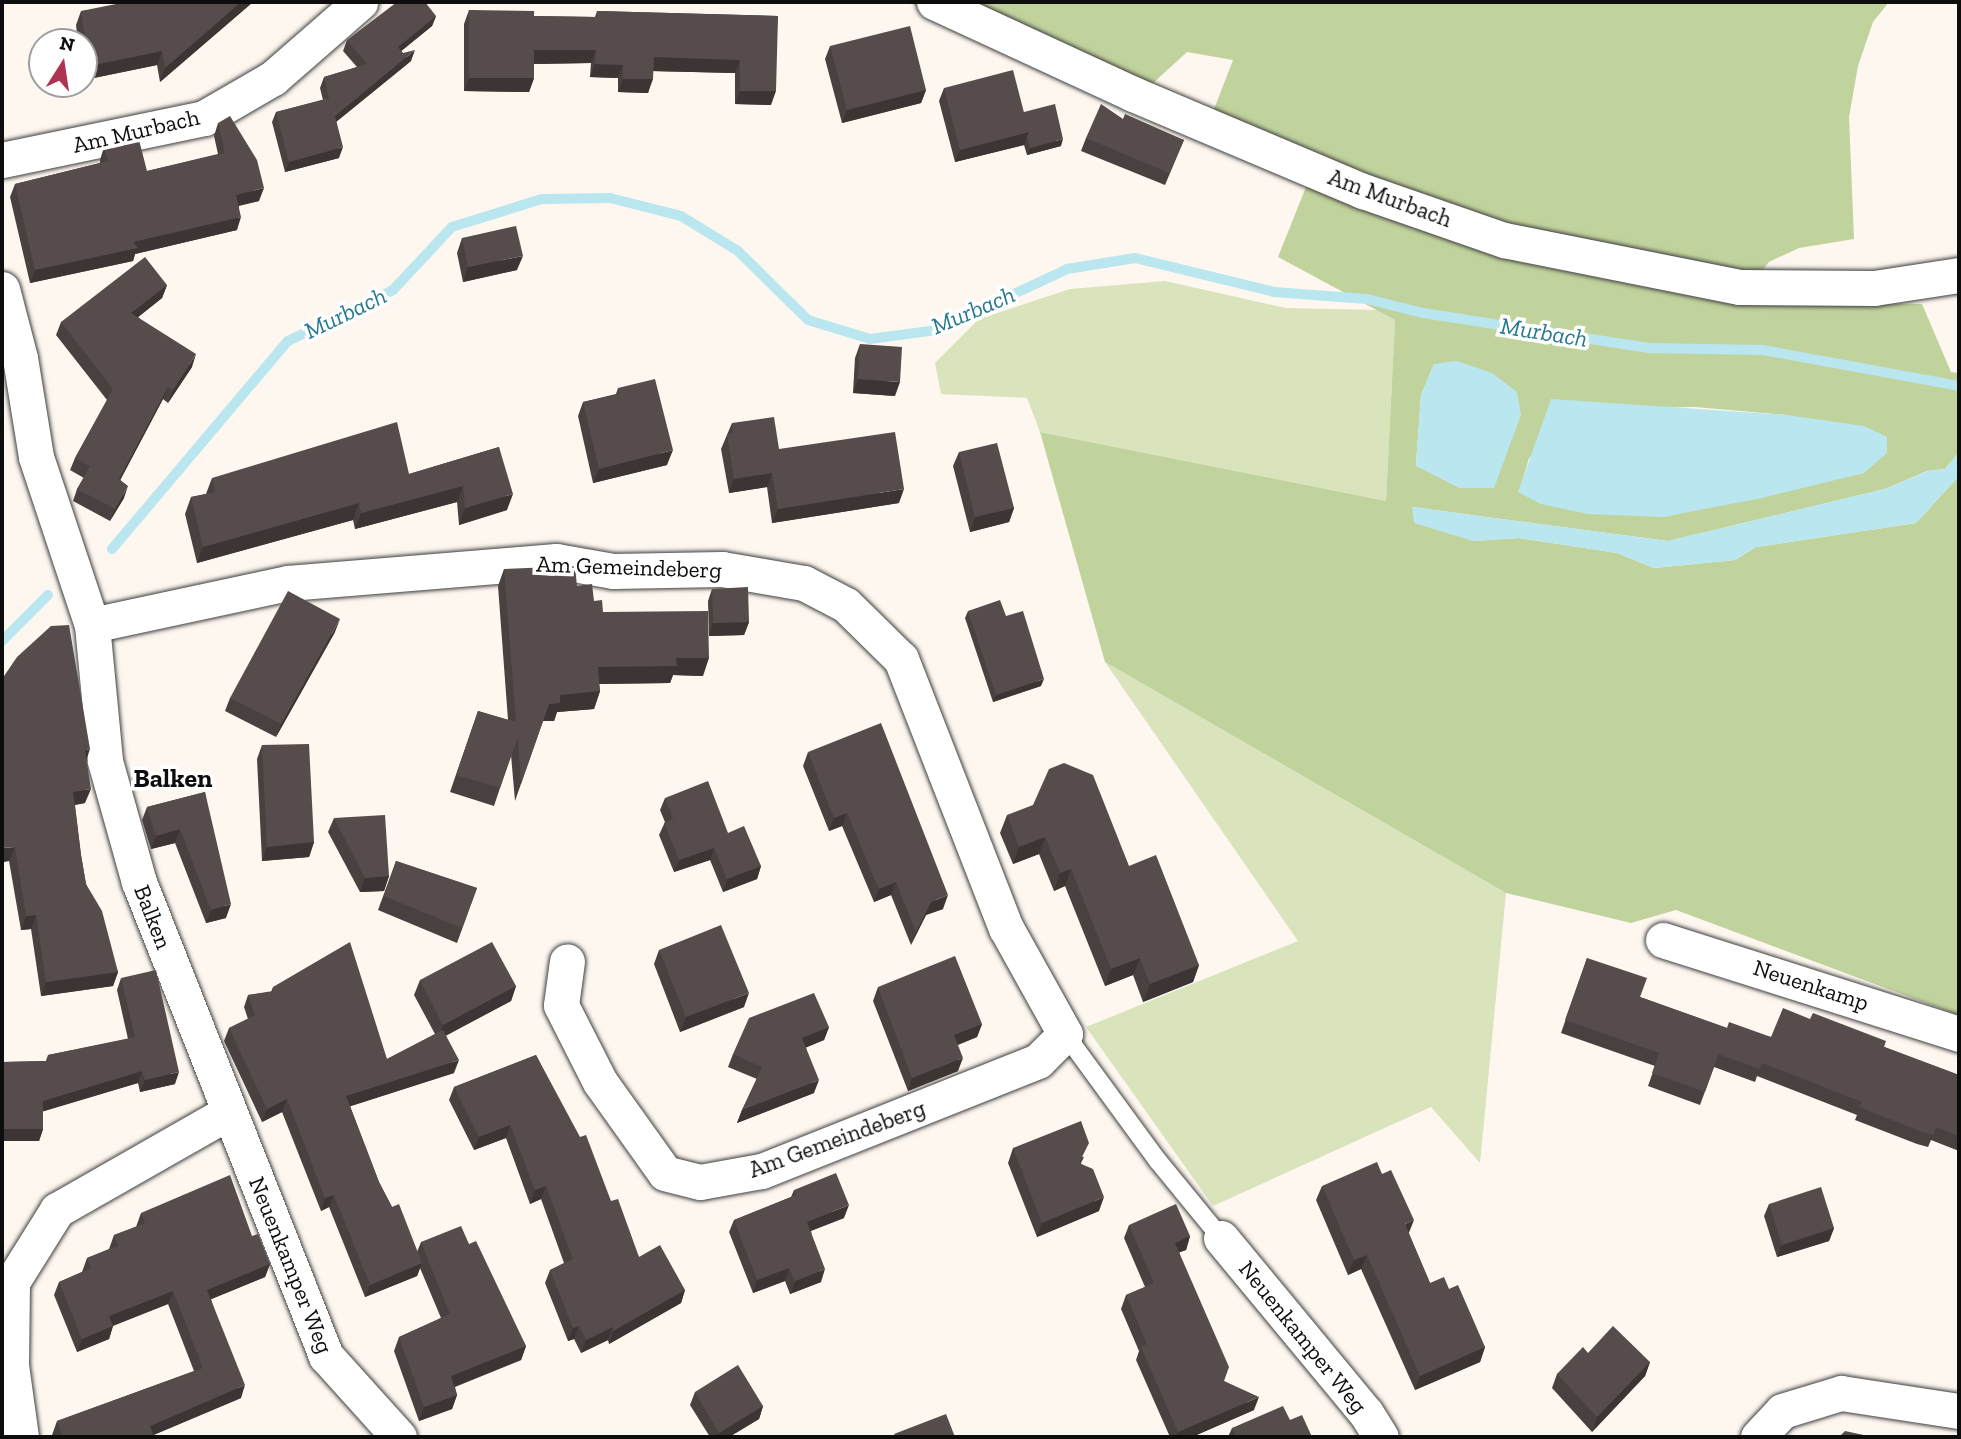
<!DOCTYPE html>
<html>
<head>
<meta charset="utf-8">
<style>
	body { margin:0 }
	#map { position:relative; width:1961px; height:1439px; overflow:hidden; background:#fdf7ef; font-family:"Zilla Slab",serif }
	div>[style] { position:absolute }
	.green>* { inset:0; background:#d9e4bc }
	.forest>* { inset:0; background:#c1d39d }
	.water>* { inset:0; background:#b9e6ef }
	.stream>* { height:10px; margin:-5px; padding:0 5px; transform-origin:5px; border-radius:5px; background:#b9e6ef }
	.roads { filter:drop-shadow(0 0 2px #404040) drop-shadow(0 0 2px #404040) }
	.service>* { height:18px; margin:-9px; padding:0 9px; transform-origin:9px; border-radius:9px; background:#fff }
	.minor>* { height:35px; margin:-17.5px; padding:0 17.5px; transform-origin:17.5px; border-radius:17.5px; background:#fff }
	.wall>* { inset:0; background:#494140 }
	.shaded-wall>* { inset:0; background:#3c3534 }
	.building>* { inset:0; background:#554c4b }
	span { translate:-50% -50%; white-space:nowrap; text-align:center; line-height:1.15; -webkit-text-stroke:7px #fff; paint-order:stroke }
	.street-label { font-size:23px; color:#0d0d0d }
	.water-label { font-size:24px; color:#247891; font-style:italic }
	.quarter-label { font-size:26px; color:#0d0d0d; font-weight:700 }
	.frame { position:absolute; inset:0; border:4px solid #0d0d0d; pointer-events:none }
	.north { position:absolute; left:28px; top:28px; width:70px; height:70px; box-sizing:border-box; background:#fff; border:2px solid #9e9e9e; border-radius:50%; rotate:12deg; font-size:19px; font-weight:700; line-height:28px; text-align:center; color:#0d0d0d }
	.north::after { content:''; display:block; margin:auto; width:24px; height:32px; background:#ae3453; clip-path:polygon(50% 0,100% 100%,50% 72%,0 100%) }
</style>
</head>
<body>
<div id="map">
	<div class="green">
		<i style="clip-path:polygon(1165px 281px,1286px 308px,1378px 310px,1395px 320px,1386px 501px,1040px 432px,1027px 398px,941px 394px,935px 363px,979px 319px,1070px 289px)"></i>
		<i style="clip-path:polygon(1105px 662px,1506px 893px,1480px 1163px,1431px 1107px,1213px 1206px,1086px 1027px,1298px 941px)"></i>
	</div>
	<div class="forest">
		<i style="clip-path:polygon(evenodd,906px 2px,1889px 2px,1873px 22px,1858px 66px,1849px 117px,1854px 239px,1799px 248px,1769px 262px,1748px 289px,1766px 301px,1922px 304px,1951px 372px,1959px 373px,1959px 452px,1945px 469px,1927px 471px,1885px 489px,1668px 541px,1412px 507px,1473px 541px,1519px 538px,1617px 553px,1654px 568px,1735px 560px,1756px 547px,1916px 523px,1959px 476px,1958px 1015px,1676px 910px,1631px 923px,1506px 893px,1105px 662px,1040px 432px,1386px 501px,1395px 320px,1278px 257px,1318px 157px,1211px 117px,1233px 60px,1187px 52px,1152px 84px,906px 2px,1434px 364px,1460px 488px,1416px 465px,1421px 395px,1434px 364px,906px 2px,1695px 407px,1787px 415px,1864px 473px,1663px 517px,1519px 492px,1529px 458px,1634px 408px,1695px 407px)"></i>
	</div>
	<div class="water">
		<i style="clip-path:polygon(1457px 361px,1492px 373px,1517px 392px,1521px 415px,1494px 488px,1460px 488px,1416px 466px,1421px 395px,1434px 364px)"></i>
		<i style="clip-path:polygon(1551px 399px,1787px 415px,1864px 426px,1887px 437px,1887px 453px,1864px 473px,1762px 498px,1663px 517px,1588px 514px,1541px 504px,1518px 492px)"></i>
		<i style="clip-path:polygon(1959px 452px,1959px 476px,1916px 523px,1756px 547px,1735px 560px,1654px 568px,1617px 553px,1519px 538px,1473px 541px,1414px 523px,1412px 507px,1668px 541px,1885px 489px,1928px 471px,1945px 469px)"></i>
	</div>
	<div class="stream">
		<i style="left:112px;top:549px;width:272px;rotate:-49.8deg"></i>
		<i style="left:288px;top:341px;width:117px;rotate:-25.9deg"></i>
		<i style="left:393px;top:290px;width:86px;rotate:-46.9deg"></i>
		<i style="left:452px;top:227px;width:94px;rotate:-17.3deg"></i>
		<i style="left:542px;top:199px;width:68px;rotate:-0.8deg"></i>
		<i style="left:610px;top:198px;width:73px;rotate:14.2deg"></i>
		<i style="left:681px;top:216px;width:67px;rotate:31.6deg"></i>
		<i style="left:738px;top:251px;width:98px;rotate:44.6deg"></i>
		<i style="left:808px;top:320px;width:65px;rotate:17deg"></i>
		<i style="left:870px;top:339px;width:68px;rotate:-7.7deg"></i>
		<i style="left:937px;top:330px;width:144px;rotate:-25.1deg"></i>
		<i style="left:1067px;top:269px;width:69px;rotate:-9.2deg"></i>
		<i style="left:1135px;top:258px;width:143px;rotate:13.7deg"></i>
		<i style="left:1274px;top:292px;width:93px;rotate:4.3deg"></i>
		<i style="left:1367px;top:299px;width:58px;rotate:14deg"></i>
		<i style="left:1423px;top:313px;width:230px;rotate:8.8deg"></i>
		<i style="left:1650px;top:348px;width:113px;rotate:1deg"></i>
		<i style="left:1763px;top:350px;width:199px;rotate:10.4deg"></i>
		<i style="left:2px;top:641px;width:65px;rotate:-45deg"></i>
	</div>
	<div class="roads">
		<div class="service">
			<i style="left:1065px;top:1034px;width:157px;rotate:53.8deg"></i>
			<i style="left:1158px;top:1161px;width:99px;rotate:50.7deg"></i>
		</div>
		<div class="minor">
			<i style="left:934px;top:2px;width:219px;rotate:24.8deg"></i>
			<i style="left:1133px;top:94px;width:250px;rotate:22.9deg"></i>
			<i style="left:1363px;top:191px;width:149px;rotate:19.2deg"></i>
			<i style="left:1504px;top:240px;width:240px;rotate:11.3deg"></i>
			<i style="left:1739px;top:287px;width:135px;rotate:0.4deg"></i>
			<i style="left:1874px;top:288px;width:86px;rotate:-8.7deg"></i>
			<i style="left:2px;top:160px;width:206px;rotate:-11.7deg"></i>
			<i style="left:204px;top:118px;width:80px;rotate:-30.1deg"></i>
			<i style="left:273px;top:78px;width:116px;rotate:-41.1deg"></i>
			<i style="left:2px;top:289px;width:71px;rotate:75.4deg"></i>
			<i style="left:20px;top:358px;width:100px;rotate:80.8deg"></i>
			<i style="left:36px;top:457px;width:177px;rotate:71.6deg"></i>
			<i style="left:92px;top:625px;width:137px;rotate:84.5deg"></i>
			<i style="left:105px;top:761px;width:126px;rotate:74.3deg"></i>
			<i style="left:139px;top:882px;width:510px;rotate:68.47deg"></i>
			<i style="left:326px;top:1356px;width:109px;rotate:48deg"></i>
			<i style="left:92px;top:625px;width:200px;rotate:-12.1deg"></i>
			<i style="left:288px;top:583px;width:269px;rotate:-4.7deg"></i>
			<i style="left:556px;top:561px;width:58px;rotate:10deg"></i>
			<i style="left:613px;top:571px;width:109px;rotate:-1.1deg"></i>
			<i style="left:722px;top:569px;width:83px;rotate:9.7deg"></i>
			<i style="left:804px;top:583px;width:47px;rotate:27.6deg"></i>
			<i style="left:846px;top:605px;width:77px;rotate:44.5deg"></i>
			<i style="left:901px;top:659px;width:289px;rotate:68.7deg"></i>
			<i style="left:1006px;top:928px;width:121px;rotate:60.9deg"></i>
			<i style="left:1065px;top:1034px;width:38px;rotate:135deg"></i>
			<i style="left:1038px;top:1061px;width:298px;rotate:158.3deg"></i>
			<i style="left:761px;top:1171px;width:62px;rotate:169.8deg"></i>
			<i style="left:700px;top:1182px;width:36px;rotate:-166deg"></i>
			<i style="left:665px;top:1173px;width:112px;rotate:-125.5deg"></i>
			<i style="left:600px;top:1082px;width:86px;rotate:-116.9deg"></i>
			<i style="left:561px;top:1005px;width:44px;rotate:-82.2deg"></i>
			<i style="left:1663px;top:940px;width:311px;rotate:17.6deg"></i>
			<i style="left:1221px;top:1238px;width:227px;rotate:50.4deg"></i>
			<i style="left:1366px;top:1413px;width:28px;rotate:58deg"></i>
			<i style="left:21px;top:1437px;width:73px;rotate:-97.9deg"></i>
			<i style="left:11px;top:1365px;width:83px;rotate:-89.3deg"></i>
			<i style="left:12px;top:1282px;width:85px;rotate:-58deg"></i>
			<i style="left:57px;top:1210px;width:198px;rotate:-29.7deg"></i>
			<i style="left:1758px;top:1437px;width:35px;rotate:-47deg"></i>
			<i style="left:1782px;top:1411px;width:62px;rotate:-17deg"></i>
			<i style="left:1841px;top:1393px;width:119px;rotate:8.7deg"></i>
		</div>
	</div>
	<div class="wall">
		<i style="clip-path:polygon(253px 2px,160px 82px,157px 65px,84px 80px,84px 42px,78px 42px,76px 25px,81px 11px)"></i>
		<i style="clip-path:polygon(469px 10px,534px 16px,595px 17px,597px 11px,778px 16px,771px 105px,735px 104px,735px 73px,653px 71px,648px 93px,618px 92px,618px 78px,590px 77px,591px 63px,534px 64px,534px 78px,529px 92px,464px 91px,464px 24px)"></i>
		<i style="clip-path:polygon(436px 16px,432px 26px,401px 51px,411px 61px,336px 122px,339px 158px,285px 172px,272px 122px,276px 112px,323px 100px,320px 88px,324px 77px,357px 67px,343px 51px,347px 40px)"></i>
		<i style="clip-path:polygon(830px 46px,926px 90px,921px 103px,842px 123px,825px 59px)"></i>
		<i style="clip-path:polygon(944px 88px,1024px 112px,1061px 146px,1027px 155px,1024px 145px,955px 162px,939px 101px)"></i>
		<i style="clip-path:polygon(1123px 119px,1184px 140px,1165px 185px,1081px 151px,1086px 138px)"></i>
		<i style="clip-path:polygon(218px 123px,259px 201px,239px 206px,237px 230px,135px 254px,133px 261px,30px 283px,10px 197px,15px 184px,100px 163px,100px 160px,104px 147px,147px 171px,218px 154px,214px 136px)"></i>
		<i style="clip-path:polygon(462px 238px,517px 270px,463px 282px,457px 253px)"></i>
		<i style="clip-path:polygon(167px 285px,162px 298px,138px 317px,192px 367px,168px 403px,163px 399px,120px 480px,124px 498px,110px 521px,73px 501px,77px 489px,84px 478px,70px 470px,75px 458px,107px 400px,56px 335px,61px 322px)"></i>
		<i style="clip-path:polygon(860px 344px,895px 396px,853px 393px,855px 358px)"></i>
		<i style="clip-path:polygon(618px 388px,667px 465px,593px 483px,578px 416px,583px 402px,616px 394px)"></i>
		<i style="clip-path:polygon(732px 423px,779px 449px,899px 503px,772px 523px,767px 487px,729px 493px,721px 449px)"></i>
		<i style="clip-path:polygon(499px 447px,507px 510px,459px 525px,457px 502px,355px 529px,353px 520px,197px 563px,185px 514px,191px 497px,206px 494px,212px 478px,409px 474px)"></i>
		<i style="clip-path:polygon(959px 452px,1014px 508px,1009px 522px,970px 532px,953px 466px)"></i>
		<i style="clip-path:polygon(504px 569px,577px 586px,594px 601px,603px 612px,703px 676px,673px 675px,670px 683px,599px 684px,600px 691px,594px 709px,557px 712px,554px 721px,543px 721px,515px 801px,511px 755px,494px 806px,450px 792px,478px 711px,508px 720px,498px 586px)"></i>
		<i style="clip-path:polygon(712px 589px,749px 622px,744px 635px,709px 636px,708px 601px)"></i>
		<i style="clip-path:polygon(968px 611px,1041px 686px,993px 702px,965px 618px)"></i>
		<i style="clip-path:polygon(335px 632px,276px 737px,225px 711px,230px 698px)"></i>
		<i style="clip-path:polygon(262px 745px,314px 842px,309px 857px,262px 861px,257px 759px)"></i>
		<i style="clip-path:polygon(808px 752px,943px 909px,926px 915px,911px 945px,891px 895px,874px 902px,842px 826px,829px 831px,803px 766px)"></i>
		<i style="clip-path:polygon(86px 760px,85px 803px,75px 805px,81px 855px,86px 884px,118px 972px,113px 986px,41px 996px,31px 929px,21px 930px,9px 861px,2px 862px)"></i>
		<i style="clip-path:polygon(205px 792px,226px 918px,206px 923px,175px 843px,151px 849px,142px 820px,147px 807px)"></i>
		<i style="clip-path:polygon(665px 798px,728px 833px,761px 866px,757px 879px,723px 892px,710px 860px,674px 872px,659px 835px,665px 822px,660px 810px)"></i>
		<i style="clip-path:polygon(1007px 815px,1129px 866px,1199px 965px,1193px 982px,1143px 1002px,1133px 975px,1105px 986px,1065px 886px,1054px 891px,1039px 854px,1013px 864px,1000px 833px)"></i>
		<i style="clip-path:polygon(334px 818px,389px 876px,384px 891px,360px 892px,328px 832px)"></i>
		<i style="clip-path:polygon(396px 861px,477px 888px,457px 943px,378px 910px)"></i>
		<i style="clip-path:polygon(659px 950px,744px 1007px,680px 1032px,654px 964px)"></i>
		<i style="clip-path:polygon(1587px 958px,1640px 997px,1727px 1028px,1771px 1037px,1810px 1019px,1959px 1075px,1959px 1151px,1931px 1140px,1928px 1147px,1917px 1144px,1855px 1120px,1857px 1115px,1757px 1076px,1755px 1082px,1714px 1067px,1700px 1105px,1648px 1086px,1655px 1066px,1561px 1033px)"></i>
		<i style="clip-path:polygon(121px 978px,175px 1084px,140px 1092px,138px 1083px,43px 1111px,43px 1129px,39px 1141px,2px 1141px,2px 1065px,3px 1062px,46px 1061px,48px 1055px,128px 1039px,117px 990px)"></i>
		<i style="clip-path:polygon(420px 980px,516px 986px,511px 1001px,446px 1035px,454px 1073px,350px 1106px,379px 1182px,392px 1207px,417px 1252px,421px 1242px,469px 1244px,526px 1346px,521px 1360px,455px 1387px,457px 1395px,452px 1409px,419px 1421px,394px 1351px,399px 1337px,441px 1318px,420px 1268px,417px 1276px,365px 1297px,329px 1207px,321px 1211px,282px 1112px,262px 1122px,224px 1041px,229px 1028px,248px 1019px,244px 1007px,248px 995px,271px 992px,273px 987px,387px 1059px,435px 1034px,414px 995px)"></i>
		<i style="clip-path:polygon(878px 987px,982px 1024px,977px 1037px,958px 1045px,958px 1071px,908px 1091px,873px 1001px)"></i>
		<i style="clip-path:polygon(829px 1027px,824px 1040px,806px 1047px,814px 1093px,737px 1123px,742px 1110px,757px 1079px,728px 1067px,733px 1054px)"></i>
		<i style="clip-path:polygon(536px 1055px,639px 1257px,685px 1290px,681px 1303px,609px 1344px,608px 1340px,581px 1353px,574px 1339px,568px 1341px,545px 1283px,550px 1270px,564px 1263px,541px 1199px,530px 1204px,506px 1138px,474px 1150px,449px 1100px,454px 1087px)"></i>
		<i style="clip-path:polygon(1013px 1148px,1084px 1157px,1081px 1163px,1099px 1211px,1037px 1237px,1008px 1163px)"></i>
		<i style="clip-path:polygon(1322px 1186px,1409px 1234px,1430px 1283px,1449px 1289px,1485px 1347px,1480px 1362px,1415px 1390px,1361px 1269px,1348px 1275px,1316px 1200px)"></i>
		<i style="clip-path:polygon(794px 1190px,844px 1218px,811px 1231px,821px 1282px,790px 1294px,785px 1281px,753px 1293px,729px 1232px,734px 1220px,791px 1197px)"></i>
		<i style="clip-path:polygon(1769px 1204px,1834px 1228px,1829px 1241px,1777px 1257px,1764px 1216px)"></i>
		<i style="clip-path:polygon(141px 1213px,252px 1236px,270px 1264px,265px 1277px,211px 1299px,241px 1398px,153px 1435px,154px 1437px,53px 1437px,52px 1435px,57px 1421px,194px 1371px,168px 1304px,113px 1326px,109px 1339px,77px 1352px,54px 1295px,59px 1282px,82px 1272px,87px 1258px,109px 1249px,114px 1235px,136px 1227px)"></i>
		<i style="clip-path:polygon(1129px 1225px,1190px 1236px,1186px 1250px,1179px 1252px,1224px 1381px,1254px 1410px,1192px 1437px,1170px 1437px,1136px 1360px,1139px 1351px,1121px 1309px,1126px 1295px,1145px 1287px,1124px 1238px)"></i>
		<i style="clip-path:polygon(1588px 1353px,1650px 1362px,1645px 1376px,1592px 1432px,1552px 1388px,1557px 1374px)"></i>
		<i style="clip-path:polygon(695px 1392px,763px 1406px,759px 1419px,729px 1437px,710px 1437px,690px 1405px)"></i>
		<i style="clip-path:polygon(1290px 1420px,1312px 1437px,1228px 1437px,1232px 1428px)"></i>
	</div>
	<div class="shaded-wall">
		<i style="clip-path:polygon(241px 2px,253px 2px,160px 82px,165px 68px)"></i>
		<i style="clip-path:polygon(436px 16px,432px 26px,394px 57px,398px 47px)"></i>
		<i style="clip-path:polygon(415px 50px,411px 61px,331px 126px,335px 116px)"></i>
		<i style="clip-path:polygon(534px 50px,596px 50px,591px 63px,529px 64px)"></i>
		<i style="clip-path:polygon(162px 51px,157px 65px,84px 80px,89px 66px)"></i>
		<i style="clip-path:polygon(654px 57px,740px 60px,735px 73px,649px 71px)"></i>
		<i style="clip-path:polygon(595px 64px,623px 65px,618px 78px,590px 77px)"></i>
		<i style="clip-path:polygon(469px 78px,534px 78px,529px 92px,464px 91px)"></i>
		<i style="clip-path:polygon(623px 79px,653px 79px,648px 93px,618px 92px)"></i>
		<i style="clip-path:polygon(926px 90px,921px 103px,842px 123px,847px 110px)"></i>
		<i style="clip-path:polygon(740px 91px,776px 91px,771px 105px,735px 104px)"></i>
		<i style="clip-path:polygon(1029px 132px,1024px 145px,955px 162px,960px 150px)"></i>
		<i style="clip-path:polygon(1063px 139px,1061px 146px,1027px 155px,1030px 148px)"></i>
		<i style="clip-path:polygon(343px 147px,339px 158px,285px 172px,289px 162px)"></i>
		<i style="clip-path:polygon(264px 188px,259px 201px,231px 207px,236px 195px)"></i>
		<i style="clip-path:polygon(241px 217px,237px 230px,135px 254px,133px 261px,30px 283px,35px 270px,133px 242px)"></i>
		<i style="clip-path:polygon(523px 256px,517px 270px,463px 282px,468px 267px)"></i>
		<i style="clip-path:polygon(167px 285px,162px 298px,127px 326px,131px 313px)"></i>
		<i style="clip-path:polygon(196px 354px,192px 367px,168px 403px,173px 390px)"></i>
		<i style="clip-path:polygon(858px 379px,900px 382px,895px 396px,853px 393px)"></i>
		<i style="clip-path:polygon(168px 387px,163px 399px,114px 492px,119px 479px)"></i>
		<i style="clip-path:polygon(673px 450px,667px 465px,593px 483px,599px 469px)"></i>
		<i style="clip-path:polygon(772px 473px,767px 487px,729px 493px,734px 479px)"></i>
		<i style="clip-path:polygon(128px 486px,124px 498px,110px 521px,115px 509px)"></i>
		<i style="clip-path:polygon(463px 486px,457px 502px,355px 529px,361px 513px)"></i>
		<i style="clip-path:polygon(904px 489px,899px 503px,772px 523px,778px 509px)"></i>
		<i style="clip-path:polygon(513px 494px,507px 510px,459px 525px,465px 508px)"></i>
		<i style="clip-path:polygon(359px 503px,353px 520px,197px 563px,203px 547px)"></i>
		<i style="clip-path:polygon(1014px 508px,1009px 522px,970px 532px,975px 517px)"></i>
		<i style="clip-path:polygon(340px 619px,335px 632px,276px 737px,281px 724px)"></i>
		<i style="clip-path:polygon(749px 622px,744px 635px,709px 636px,713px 623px)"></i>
		<i style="clip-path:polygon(676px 658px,709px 658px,703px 676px,673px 675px,670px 683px,591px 684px,598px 667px)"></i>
		<i style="clip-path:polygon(1044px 679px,1041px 686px,993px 702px,996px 695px)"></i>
		<i style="clip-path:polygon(600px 691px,594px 709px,557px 712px,554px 721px,543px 721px,549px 704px,560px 695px)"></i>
		<i style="clip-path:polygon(90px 749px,85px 764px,85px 750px)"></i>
		<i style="clip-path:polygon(91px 789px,85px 803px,68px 806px,73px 792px)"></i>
		<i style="clip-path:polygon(847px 813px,842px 826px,829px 831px,834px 818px)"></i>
		<i style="clip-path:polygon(180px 829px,175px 843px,151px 849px,156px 836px)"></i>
		<i style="clip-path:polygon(1045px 837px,1039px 854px,1013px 864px,1019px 847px)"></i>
		<i style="clip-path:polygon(314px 842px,309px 857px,262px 861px,267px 847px)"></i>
		<i style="clip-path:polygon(15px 847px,9px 861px,2px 862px,2px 848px)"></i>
		<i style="clip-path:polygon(714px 848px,710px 860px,674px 872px,679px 860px)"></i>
		<i style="clip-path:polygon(761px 866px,757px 879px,723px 892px,727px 879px)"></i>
		<i style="clip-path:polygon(1071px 869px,1065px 886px,1054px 891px,1060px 873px)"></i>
		<i style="clip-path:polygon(389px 876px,384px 891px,360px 892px,365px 878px)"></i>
		<i style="clip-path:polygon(896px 882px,891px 895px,874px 902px,879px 889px)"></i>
		<i style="clip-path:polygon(948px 895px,943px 909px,926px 915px,911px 945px,916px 932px,931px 902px)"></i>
		<i style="clip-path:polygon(231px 904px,226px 918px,206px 923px,211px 910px)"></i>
		<i style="clip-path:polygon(36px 915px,31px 929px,21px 930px,26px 916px)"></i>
		<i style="clip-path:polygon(1140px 958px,1133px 975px,1105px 986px,1111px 969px)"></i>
		<i style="clip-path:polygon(1199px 965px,1193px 982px,1143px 1002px,1150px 984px)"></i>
		<i style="clip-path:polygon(118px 972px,113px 986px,41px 996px,46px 982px)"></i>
		<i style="clip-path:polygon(516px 986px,511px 1001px,438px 1040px,443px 1025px)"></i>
		<i style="clip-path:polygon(749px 993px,744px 1007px,680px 1032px,686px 1017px)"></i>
		<i style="clip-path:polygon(982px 1024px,977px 1037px,949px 1048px,954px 1035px)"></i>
		<i style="clip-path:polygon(829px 1027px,824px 1040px,798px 1051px,802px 1038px)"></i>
		<i style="clip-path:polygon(963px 1058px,958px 1071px,908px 1091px,912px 1078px)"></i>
		<i style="clip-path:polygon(459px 1060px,454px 1073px,342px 1109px,346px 1096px)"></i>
		<i style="clip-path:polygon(142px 1071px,138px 1083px,38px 1113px,43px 1101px)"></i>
		<i style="clip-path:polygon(179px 1072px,175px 1084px,140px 1092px,145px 1080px)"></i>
		<i style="clip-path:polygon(819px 1080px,814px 1093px,737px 1123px,742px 1110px)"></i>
		<i style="clip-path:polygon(287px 1099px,282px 1112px,262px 1122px,267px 1109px)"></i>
		<i style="clip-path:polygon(510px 1125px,506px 1138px,474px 1150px,479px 1137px)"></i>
		<i style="clip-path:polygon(4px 1129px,43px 1129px,39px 1141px,2px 1141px,2px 1135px)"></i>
		<i style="clip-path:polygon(546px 1186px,541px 1199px,530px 1204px,535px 1190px)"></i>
		<i style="clip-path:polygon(334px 1195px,329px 1207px,321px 1211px,325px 1198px)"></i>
		<i style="clip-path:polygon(1104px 1197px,1099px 1211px,1037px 1237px,1042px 1223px)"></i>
		<i style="clip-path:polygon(849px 1205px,844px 1218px,802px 1234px,807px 1222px)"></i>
		<i style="clip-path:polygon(1414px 1220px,1408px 1235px,1405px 1224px)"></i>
		<i style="clip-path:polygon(1834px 1228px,1829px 1241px,1777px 1257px,1782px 1245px)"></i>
		<i style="clip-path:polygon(1190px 1236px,1186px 1250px,1170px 1256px,1175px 1243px)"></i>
		<i style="clip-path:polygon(1367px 1255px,1361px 1269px,1348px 1275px,1354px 1260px)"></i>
		<i style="clip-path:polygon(422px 1263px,417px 1276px,365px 1297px,370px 1285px)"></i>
		<i style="clip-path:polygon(270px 1264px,265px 1277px,202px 1303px,207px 1290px)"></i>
		<i style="clip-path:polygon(789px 1268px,785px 1281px,753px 1293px,757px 1280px)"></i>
		<i style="clip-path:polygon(825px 1269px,821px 1282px,790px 1294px,795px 1281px)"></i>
		<i style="clip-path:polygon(685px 1290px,681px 1303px,609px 1344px,613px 1331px)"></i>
		<i style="clip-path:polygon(173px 1291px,168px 1304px,104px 1329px,109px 1316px)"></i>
		<i style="clip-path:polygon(113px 1326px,109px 1339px,77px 1352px,82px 1339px)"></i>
		<i style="clip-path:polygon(579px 1326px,574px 1339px,568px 1341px,573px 1328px)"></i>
		<i style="clip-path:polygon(613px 1327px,608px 1340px,581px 1353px,586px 1340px)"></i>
		<i style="clip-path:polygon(526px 1346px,521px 1360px,446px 1390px,451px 1376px)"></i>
		<i style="clip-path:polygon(1485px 1347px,1480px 1362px,1415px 1390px,1420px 1376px)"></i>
		<i style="clip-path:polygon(1650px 1362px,1645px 1376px,1592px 1432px,1597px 1417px)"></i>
		<i style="clip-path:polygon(245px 1385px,241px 1398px,149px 1437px,150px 1426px)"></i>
		<i style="clip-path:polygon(457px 1395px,452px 1409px,419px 1421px,424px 1407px)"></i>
		<i style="clip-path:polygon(1259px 1397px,1254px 1410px,1192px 1437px,1176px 1437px,1178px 1432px)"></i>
		<i style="clip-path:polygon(763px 1406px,759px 1419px,729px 1437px,718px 1437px,719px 1433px)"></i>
	</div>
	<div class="building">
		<i style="clip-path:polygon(126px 2px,241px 2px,165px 68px,162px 51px,89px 66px,81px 11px)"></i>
		<i style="clip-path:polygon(397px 2px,425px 2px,436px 16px,398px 47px,403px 53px,415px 50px,335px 116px,343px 147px,289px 162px,276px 112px,329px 98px,324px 77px,367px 64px,347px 40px)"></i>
		<i style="clip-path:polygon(469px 10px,534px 11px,534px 16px,597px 17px,597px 11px,778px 16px,776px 91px,740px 91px,740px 60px,654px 57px,653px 79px,623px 79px,623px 65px,595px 64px,596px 50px,534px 50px,534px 78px,469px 78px)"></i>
		<i style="clip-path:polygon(910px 26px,926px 90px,847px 110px,830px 46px)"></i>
		<i style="clip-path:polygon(1013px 70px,1029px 132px,960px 150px,944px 88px)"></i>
		<i style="clip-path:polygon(1055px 104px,1063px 139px,1030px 148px,1027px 137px,1029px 132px,1024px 112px)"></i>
		<i style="clip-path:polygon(1101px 104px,1123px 119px,1125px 114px,1184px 140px,1169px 173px,1086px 138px)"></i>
		<i style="clip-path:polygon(230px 116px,257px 160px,264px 188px,236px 195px,241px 217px,133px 242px,138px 248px,35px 270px,15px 184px,108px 161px,104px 147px,139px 140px,147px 171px,225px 153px,218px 123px)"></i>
		<i style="clip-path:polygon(516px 226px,523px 256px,468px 267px,462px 238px)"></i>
		<i style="clip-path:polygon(145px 257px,167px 285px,131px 313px,196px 354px,173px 390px,168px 387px,119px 479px,128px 486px,115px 509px,77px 489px,90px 466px,75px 458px,113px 389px,61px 322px)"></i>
		<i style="clip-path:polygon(860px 344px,902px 347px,900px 382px,858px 379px)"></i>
		<i style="clip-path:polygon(655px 379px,673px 450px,599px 469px,583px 402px,619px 394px,618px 388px)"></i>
		<i style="clip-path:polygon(774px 417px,779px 449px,895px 432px,904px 489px,778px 509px,772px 473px,734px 479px,727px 434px,733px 433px,732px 423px)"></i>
		<i style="clip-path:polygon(397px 422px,409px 474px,499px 447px,513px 494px,465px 508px,463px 486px,361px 513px,359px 503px,203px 547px,191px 497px,215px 492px,212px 478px)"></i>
		<i style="clip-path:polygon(997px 443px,1014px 508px,975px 517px,959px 452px)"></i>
		<i style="clip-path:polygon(575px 566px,577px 586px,592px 584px,594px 601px,602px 600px,603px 612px,708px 611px,709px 658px,676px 658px,677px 666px,598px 667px,600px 691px,560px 695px,560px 703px,549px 704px,521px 784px,518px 737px,500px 788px,456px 775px,478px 711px,516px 722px,504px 569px)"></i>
		<i style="clip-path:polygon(748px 587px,749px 622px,713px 623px,712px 589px)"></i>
		<i style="clip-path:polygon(288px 591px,340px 619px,281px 724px,230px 698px)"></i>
		<i style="clip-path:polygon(1000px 600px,1006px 616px,1023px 611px,1044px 679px,996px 695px,968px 611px)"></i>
		<i style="clip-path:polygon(69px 625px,90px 749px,85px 750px,91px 789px,73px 792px,81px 855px,86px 884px,102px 911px,118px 972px,46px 982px,36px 915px,26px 916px,15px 847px,2px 848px,2px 679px,17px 657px,51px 626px)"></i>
		<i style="clip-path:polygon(881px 723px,948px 895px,931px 902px,916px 932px,896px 882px,879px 889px,847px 813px,834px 818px,808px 752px)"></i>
		<i style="clip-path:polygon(309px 744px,314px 842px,267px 847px,262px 745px)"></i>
		<i style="clip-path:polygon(1064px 763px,1093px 775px,1129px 866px,1156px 855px,1199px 965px,1150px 984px,1140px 958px,1111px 969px,1071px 869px,1060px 873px,1045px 837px,1019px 847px,1007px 815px,1033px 805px,1049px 769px)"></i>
		<i style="clip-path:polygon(708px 781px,728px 833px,744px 826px,761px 866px,727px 879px,714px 848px,679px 860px,664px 823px,673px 819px,665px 798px)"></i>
		<i style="clip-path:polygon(205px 792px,231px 904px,211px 910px,180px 829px,156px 836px,147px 807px)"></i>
		<i style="clip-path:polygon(385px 815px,389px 876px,365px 878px,334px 818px)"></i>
		<i style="clip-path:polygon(396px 861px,477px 888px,462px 928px,384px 896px)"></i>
		<i style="clip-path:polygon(721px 925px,749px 993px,686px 1017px,659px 950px)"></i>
		<i style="clip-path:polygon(350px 942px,387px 1059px,443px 1030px,459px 1060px,346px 1096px,379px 1182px,392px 1207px,399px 1204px,422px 1263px,370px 1285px,334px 1195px,325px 1198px,287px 1099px,267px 1109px,229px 1028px,255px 1015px,248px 995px,273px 991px,273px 987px)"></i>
		<i style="clip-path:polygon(492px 942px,516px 986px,443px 1025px,420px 980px)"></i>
		<i style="clip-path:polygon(955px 956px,982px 1024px,954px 1035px,963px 1058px,912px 1078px,878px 987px)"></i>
		<i style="clip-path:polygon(1587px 958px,1647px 978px,1640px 997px,1727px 1028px,1729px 1022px,1771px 1037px,1783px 1008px,1810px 1019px,1813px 1013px,1886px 1041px,1884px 1047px,1959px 1075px,1959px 1136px,1936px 1127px,1933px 1135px,1922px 1132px,1859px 1107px,1862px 1102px,1762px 1063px,1760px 1069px,1718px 1054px,1725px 1036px,1705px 1092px,1652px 1073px,1659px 1053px,1565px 1020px)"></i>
		<i style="clip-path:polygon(156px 970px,179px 1072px,145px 1080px,142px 1071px,43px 1101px,43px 1129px,4px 1129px,3px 1062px,48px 1061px,48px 1055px,135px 1037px,121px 978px)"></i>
		<i style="clip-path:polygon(814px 993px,829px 1027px,802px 1038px,819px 1080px,742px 1110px,762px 1067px,733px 1054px,749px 1018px)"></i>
		<i style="clip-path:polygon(536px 1055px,580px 1137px,586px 1135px,611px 1201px,618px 1199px,639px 1257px,660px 1245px,685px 1290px,613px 1331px,613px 1327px,586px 1340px,579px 1326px,573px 1328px,550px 1270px,573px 1259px,546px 1186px,535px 1190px,510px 1125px,479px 1137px,454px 1087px)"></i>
		<i style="clip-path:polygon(1081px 1121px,1089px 1143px,1079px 1163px,1093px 1169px,1104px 1197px,1042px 1223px,1013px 1148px)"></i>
		<i style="clip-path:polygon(1377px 1162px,1382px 1174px,1391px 1170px,1414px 1220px,1405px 1224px,1430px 1283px,1444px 1277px,1449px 1289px,1458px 1285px,1485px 1347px,1420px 1376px,1367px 1255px,1354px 1260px,1322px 1186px)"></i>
		<i style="clip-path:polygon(836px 1173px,849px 1205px,807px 1222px,825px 1269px,795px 1281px,789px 1268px,757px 1280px,734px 1220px,796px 1195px,794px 1190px)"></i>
		<i style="clip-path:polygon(230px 1175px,252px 1236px,258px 1234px,270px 1264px,207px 1290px,245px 1385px,150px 1426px,154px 1437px,63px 1437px,57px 1421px,203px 1368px,173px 1291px,109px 1316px,113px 1326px,82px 1339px,59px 1282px,91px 1268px,87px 1258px,118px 1246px,114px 1235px,145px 1223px,141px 1213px)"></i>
		<i style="clip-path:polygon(1821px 1187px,1834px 1228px,1782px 1245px,1769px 1204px)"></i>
		<i style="clip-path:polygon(1176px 1204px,1190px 1236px,1175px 1243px,1229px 1367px,1224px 1381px,1259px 1397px,1178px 1432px,1141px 1347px,1147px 1344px,1126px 1295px,1154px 1283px,1129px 1225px)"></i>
		<i style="clip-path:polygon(461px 1226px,469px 1244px,476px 1241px,526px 1346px,451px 1376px,457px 1395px,424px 1407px,399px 1337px,450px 1314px,421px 1242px)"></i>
		<i style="clip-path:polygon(1613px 1326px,1650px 1362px,1597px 1417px,1557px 1374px,1583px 1347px,1588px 1353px)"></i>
		<i style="clip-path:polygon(738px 1365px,763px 1406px,719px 1433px,695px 1392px)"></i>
		<i style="clip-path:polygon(1283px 1406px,1290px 1420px,1302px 1415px,1312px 1437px,1236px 1437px,1232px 1428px)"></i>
		<i style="clip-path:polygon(946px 1414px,955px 1437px,896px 1437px,894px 1434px)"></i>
		<i style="clip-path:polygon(1845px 1431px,1873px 1437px,1839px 1437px)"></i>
	</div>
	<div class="street-label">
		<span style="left:136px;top:131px;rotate:-13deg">Am Murbach</span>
		<span style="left:1390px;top:198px;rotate:20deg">Am Murbach</span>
		<span style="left:629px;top:567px;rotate:2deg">Am Gemeindeberg</span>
		<span style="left:153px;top:917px;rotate:69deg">Balken</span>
		<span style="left:1811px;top:985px;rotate:18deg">Neuenkamp</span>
		<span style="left:837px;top:1139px;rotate:-20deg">Am Gemeindeberg</span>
		<span style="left:291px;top:1265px;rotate:68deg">Neuenkamper Weg</span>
		<span style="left:1303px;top:1337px;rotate:51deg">Neuenkamper Weg</span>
	</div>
	<div class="water-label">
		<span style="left:973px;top:310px;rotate:-23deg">Murbach</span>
		<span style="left:345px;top:313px;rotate:-26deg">Murbach</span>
		<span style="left:1544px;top:332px;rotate:9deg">Murbach</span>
	</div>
	<div class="quarter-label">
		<span style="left:173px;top:779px">Balken</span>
	</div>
	<div class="frame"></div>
	<div class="north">N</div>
</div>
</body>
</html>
